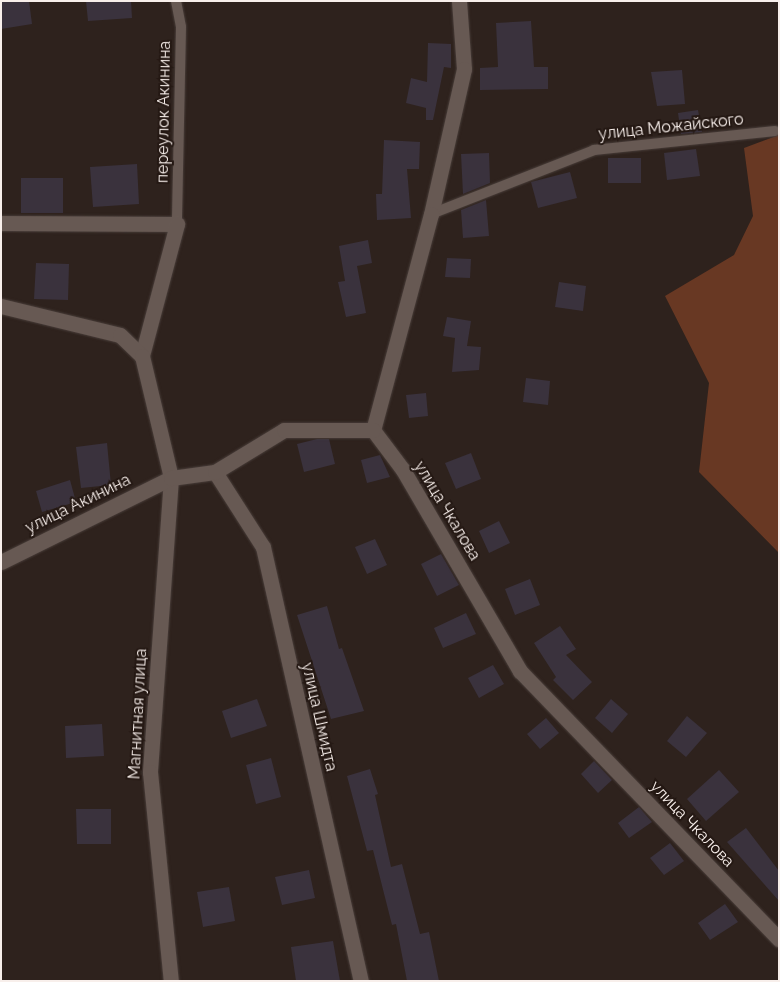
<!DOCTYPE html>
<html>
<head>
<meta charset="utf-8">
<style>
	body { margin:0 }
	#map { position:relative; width:780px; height:982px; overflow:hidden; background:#2e221d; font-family:Raleway,sans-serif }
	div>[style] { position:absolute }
	.green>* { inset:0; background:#683823 }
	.building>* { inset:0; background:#3a323d }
	.roads { filter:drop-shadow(0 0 1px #483d39) drop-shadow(0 0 1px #483d39) }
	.service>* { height:10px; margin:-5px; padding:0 5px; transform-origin:5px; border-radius:5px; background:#675953 }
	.minor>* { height:15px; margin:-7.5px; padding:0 7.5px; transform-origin:7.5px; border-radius:7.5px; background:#675953 }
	span { translate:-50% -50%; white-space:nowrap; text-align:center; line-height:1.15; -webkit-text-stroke:4px #241813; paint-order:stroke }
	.street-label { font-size:16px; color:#f8efeb }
	.frame { position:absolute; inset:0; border:2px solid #f8efeb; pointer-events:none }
</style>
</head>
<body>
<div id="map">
	<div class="green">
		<i style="clip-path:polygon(779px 135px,779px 553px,699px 472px,709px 383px,665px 296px,734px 255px,753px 216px,744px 148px)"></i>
	</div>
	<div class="building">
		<i style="clip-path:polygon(1px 1px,29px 1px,32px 24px,1px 29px)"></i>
		<i style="clip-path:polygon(86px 1px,131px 1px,132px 18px,88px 21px)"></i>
		<i style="clip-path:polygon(531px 21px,534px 67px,548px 67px,548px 89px,480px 90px,480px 68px,498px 67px,496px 23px)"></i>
		<i style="clip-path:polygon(428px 43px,451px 44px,451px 68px,444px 67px,433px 120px,426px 120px,426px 108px,406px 103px,411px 78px,427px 82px)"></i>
		<i style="clip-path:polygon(682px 70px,685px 104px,657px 106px,651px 72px)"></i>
		<i style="clip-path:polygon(698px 110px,702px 132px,681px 134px,678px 113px)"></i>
		<i style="clip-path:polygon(384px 140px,420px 142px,419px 169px,407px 169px,411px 218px,377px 220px,376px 194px,382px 194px)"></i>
		<i style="clip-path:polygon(696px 149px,700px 176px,667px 180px,664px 153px)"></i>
		<i style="clip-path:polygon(489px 153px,490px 183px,463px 194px,461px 154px)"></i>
		<i style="clip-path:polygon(608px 158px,641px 158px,641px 183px,608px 183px)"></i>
		<i style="clip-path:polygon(137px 164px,139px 204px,93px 207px,90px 167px)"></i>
		<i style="clip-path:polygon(570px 172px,577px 198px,538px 208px,531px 182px)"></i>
		<i style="clip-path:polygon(21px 178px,63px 178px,63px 213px,21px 213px)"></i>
		<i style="clip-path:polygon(486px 200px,489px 236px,463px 238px,461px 210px)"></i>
		<i style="clip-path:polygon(368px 240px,372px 263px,357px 266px,366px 313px,346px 317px,338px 282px,345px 281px,339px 246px)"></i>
		<i style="clip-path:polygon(447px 258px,471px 259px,470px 278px,445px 277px)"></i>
		<i style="clip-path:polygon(36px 263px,69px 264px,68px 300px,34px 299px)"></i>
		<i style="clip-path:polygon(559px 282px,586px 286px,583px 311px,555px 307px)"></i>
		<i style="clip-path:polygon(447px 317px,471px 321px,467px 346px,481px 347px,479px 370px,452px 372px,455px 338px,443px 336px)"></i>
		<i style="clip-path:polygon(526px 378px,550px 381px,548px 405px,523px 402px)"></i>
		<i style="clip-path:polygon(426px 393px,428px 416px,409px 418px,406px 395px)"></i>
		<i style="clip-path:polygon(317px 439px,329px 439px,335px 464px,304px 472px,297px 444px)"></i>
		<i style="clip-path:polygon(107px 443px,111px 485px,81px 488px,76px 447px)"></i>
		<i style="clip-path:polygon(471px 453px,481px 479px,456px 489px,445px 463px)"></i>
		<i style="clip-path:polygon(380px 455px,390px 477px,367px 483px,361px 460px)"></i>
		<i style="clip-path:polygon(70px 480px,76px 502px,42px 512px,36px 491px)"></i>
		<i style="clip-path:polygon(499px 521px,510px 543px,489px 553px,479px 531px)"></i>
		<i style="clip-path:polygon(375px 539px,387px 565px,367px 574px,355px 547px)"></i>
		<i style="clip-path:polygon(441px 554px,459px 585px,437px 596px,421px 564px)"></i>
		<i style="clip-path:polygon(530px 579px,540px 605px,515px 615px,505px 589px)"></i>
		<i style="clip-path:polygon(327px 606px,339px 649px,342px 648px,364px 711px,331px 719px,297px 615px)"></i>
		<i style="clip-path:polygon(466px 613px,476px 634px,443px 648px,434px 628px)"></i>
		<i style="clip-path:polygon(560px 626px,576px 649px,566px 655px,592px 682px,573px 700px,553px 680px,556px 677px,534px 643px)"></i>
		<i style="clip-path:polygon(493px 665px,504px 684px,479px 698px,468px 678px)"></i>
		<i style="clip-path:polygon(257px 699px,267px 726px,231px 738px,222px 711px)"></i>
		<i style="clip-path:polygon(611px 699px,628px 714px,612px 733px,595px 718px)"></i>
		<i style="clip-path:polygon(687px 716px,707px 733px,686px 757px,667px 741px)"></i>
		<i style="clip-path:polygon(546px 718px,559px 733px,540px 749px,527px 734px)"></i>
		<i style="clip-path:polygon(102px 724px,104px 756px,66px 758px,65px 726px)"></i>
		<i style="clip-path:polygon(271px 758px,281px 797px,256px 804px,246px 765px)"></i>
		<i style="clip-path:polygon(594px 761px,612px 780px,598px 793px,581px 774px)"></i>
		<i style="clip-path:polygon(370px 769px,378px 794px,375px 795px,391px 867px,402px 864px,420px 934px,429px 932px,439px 981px,407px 981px,396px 924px,392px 925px,373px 850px,367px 851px,347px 776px)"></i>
		<i style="clip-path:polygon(719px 770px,739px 792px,706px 821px,687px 799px)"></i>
		<i style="clip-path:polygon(639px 807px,652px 822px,629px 838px,618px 823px)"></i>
		<i style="clip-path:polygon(76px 809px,111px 809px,111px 844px,77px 844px)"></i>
		<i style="clip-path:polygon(746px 828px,779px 871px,779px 901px,727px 842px)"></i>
		<i style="clip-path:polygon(670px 843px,684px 861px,664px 875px,650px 858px)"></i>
		<i style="clip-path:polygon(309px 870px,315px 898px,282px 905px,275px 877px)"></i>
		<i style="clip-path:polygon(229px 887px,235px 921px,203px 927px,197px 892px)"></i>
		<i style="clip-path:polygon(725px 904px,738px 922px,710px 940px,698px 923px)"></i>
		<i style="clip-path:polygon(333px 941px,340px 981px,296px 981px,291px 947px)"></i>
	</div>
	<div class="roads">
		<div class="service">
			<i style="left:176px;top:1px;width:26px;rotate:79deg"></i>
			<i style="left:181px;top:27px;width:197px;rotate:91.2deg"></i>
			<i style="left:431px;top:214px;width:175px;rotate:-21.4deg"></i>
			<i style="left:594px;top:150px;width:182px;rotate:-6deg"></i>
		</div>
		<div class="minor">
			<i style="left:459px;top:1px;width:68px;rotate:85.8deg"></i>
			<i style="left:464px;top:69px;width:149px;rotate:102.8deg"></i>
			<i style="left:431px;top:214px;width:224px;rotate:105deg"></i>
			<i style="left:373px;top:430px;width:50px;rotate:53.1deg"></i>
			<i style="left:403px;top:470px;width:233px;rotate:59.8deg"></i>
			<i style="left:520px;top:671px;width:373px;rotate:46deg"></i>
			<i style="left:1px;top:223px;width:176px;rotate:0.3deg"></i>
			<i style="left:177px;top:224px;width:137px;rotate:104.9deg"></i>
			<i style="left:1px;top:306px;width:122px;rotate:13.7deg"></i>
			<i style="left:120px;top:335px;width:30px;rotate:44deg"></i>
			<i style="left:142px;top:356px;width:125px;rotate:76.6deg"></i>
			<i style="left:171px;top:478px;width:295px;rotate:94.1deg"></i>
			<i style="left:150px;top:772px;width:210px;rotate:84.3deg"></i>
			<i style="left:215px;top:472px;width:89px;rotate:57.4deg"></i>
			<i style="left:263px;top:547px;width:445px;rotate:77.3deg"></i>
			<i style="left:1px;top:562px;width:190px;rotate:-26.3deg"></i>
			<i style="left:171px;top:478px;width:44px;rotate:-7.8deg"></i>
			<i style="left:215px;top:472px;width:81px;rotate:-31.3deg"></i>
			<i style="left:284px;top:430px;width:89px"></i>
		</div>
	</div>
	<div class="street-label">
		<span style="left:164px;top:112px;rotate:-89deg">переулок Акинина</span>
		<span style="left:671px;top:127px;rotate:-6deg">улица Можайского</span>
		<span style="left:78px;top:504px;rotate:-26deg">улица Акинина</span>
		<span style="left:447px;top:511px;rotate:59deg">улица Чкалова</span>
		<span style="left:138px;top:714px;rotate:-87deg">Магнитная улица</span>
		<span style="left:319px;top:717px;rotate:77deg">улица Шмидта</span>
		<span style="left:692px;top:824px;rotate:46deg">улица Чкалова</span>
	</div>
	<div class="frame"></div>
</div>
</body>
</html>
